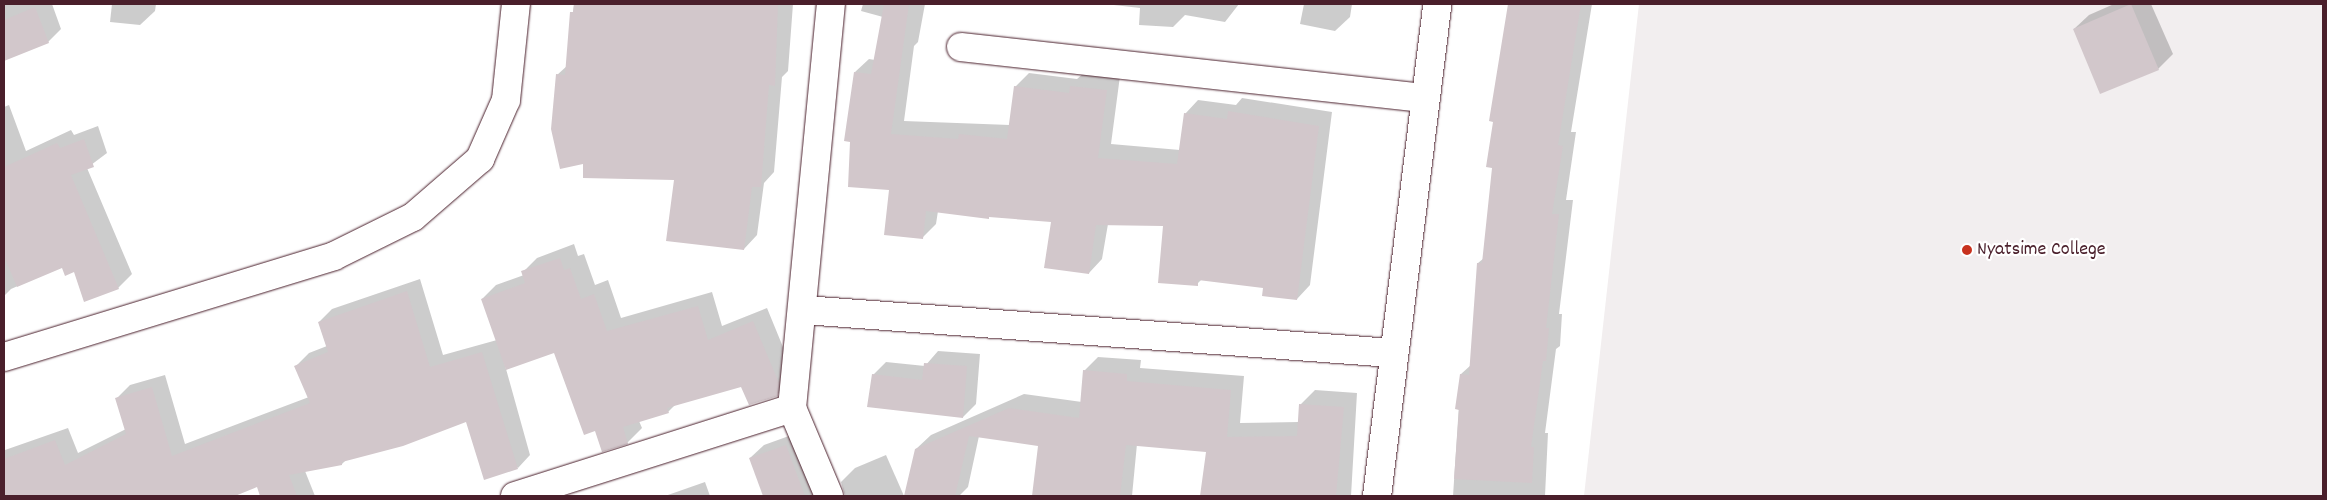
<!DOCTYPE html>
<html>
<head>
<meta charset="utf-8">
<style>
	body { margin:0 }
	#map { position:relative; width:2327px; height:500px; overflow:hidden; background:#fff; font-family:Dekko,sans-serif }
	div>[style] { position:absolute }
	.built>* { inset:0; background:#f2eeef }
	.shadow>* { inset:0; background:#0003 }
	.building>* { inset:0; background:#d2c7cb }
	.roads { filter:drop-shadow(0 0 1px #4a1f2b) drop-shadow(0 0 1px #4a1f2b) }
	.street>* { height:28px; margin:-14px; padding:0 14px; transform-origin:14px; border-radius:14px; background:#fff }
	.dots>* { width:14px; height:14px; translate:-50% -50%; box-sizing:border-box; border:2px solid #fff; border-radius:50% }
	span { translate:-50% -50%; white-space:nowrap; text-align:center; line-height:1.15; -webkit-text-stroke:4.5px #fff; paint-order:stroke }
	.poi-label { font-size:20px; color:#4a1f2b }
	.left { translate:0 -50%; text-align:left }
	.frame { position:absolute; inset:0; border:5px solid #4a1f2b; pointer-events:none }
</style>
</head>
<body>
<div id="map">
	<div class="built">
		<i style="clip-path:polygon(1639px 4px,2323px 4px,2323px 496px,1584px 496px)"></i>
	</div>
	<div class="shadow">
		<i style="clip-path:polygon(4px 4px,52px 4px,61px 29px,48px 42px,17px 34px,4px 38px)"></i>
		<i style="clip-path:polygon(112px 4px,156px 4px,155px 11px,140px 25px,110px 22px)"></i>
		<i style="clip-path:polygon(574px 4px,793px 4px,788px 71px,782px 77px,774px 172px,764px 183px,757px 235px,744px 249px,676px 179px,585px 163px,557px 75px,568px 65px)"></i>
		<i style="clip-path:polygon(863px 4px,925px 4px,918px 42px,914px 46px,904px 121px,1010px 125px,1015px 87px,1029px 73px,1077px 79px,1084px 73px,1120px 76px,1111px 144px,1180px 150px,1185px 114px,1198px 100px,1236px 105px,1242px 98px,1332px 112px,1310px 285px,1297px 299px,1265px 287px,1202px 279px,1197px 284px,1164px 225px,1108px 224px,1102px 259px,1089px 273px,1052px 221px,938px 211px,936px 224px,922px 238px,891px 189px,855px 72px,869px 59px,875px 60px,883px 17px,861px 11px)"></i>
		<i style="clip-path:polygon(1105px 4px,1239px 4px,1225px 22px,1185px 15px,1173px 27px,1139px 25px,1140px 8px)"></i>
		<i style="clip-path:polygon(1304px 4px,1352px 4px,1350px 17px,1335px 31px,1300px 24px)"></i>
		<i style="clip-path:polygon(1510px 4px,1592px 4px,1571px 132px,1576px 132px,1566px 200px,1573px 200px,1559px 314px,1562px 314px,1560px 346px,1556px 349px,1545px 433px,1548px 433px,1545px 496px,1453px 496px,1461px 374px,1471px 365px,1478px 263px,1484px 258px,1493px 166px,1495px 121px,1490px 120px)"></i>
		<i style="clip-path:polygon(2114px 4px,2151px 4px,2173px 54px,2158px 69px,2074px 29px,2089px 15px)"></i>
		<i style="clip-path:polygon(9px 105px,26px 151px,71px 130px,74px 135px,98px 126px,107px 153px,87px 168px,132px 274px,118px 288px,63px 266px,11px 289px,4px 296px,4px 107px)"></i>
		<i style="clip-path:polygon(574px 244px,578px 256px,584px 254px,595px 285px,608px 280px,621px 318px,712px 292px,722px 326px,767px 308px,792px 369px,791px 380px,777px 395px,742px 386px,676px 404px,668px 412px,639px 421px,642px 428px,627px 443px,596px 430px,555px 351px,501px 351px,530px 455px,518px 468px,467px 420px,346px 460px,342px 464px,305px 471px,315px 496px,262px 496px,258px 485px,229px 496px,4px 496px,4px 448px,5px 450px,68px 428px,78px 453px,126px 429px,117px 398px,130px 385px,165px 375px,185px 444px,309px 397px,296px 366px,309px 353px,327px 346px,319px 322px,332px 309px,420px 279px,443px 355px,497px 340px,482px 299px,496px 285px,524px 275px,523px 272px,537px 258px)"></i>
		<i style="clip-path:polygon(938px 351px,980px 354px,976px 404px,963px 417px,873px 375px,886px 362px,925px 366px)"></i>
		<i style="clip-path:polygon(1098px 357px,1141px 360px,1140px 368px,1244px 376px,1240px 423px,1299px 422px,1301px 404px,1315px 390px,1357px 393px,1351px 496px,1201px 496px,1208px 451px,1137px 444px,1132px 496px,1033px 496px,1039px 445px,979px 436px,968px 487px,959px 496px,930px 496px,906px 491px,916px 449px,931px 435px,1024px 394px,1082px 402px,1084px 371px)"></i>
		<i style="clip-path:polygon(800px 432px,836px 496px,764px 496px,750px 458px,764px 445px)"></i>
		<i style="clip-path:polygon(886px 455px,904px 496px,845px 496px,841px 482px,855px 468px)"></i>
		<i style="clip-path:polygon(705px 482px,710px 496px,665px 496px)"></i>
	</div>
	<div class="building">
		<i style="clip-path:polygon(574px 4px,778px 4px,775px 86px,769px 85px,761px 187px,752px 187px,744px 250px,666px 241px,674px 180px,583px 178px,583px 164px,560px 169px,551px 129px,556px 74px,565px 75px,570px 12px,573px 12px)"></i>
		<i style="clip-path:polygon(884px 4px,909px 4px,891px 134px,958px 139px,959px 134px,1007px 139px,1014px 86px,1069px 93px,1070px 86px,1107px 90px,1098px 158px,1177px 164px,1184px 113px,1227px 119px,1228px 111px,1319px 126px,1297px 300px,1262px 296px,1263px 288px,1198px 280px,1198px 286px,1158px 283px,1163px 226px,1096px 225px,1089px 274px,1044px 268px,1051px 222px,989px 217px,989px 219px,926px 211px,923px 239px,884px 235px,889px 190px,848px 187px,850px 142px,844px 141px,854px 72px,871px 74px)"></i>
		<i style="clip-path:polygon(1508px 4px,1581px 4px,1558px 145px,1563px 146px,1552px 214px,1559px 214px,1546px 328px,1549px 328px,1546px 361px,1543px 361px,1531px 447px,1534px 447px,1532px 483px,1454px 479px,1459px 410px,1455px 409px,1460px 374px,1469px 375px,1477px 263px,1482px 263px,1492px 168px,1486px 167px,1493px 122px,1489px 121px)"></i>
		<i style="clip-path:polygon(2131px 4px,2159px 70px,2100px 94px,2073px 29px)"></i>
		<i style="clip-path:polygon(35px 7px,49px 43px,4px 61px,4px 20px)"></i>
		<i style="clip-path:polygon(84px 139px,94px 167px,71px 175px,119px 289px,84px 302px,74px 272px,65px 276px,62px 268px,17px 287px,4px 256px,4px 167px,57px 143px,60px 148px)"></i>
		<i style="clip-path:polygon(560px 258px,564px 270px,570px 268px,581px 299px,594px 294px,607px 331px,698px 306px,708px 340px,753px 321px,779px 383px,778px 396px,749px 405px,741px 387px,667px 408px,669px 413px,623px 427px,628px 444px,602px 452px,595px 431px,584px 435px,554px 353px,506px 370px,481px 299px,525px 283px,521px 271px)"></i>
		<i style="clip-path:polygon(407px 291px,430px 367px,482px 352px,518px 469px,484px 480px,466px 422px,403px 446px,342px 462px,342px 465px,289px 475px,297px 496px,260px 496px,257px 487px,235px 496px,4px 496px,4px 459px,55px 440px,65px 465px,126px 434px,115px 398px,152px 387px,172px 456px,310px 403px,294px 366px,328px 352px,318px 322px)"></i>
		<i style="clip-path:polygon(924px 363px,967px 366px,963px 418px,867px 407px,872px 374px,922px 380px)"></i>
		<i style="clip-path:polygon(1083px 370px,1127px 374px,1127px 381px,1231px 390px,1227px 437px,1297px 436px,1299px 404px,1344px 407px,1336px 496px,1200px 496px,1206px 452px,1126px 445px,1120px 496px,1032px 496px,1038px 446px,969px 436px,955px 496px,904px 496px,915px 449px,1009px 408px,1079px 418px)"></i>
		<i style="clip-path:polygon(786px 445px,805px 496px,763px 496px,749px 458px)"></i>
	</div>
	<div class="roads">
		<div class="street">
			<i style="left:961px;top:47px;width:467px;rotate:6.3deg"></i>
			<i style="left:804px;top:310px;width:591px;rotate:4.18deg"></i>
			<i style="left:4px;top:357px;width:345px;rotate:-17deg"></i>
			<i style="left:334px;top:256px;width:88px;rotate:-26.3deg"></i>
			<i style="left:413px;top:217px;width:89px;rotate:-40.9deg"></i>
			<i style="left:480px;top:159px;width:64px;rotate:-66.2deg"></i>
			<i style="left:506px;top:100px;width:97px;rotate:-84.1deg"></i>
			<i style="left:515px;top:496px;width:291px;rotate:-17.6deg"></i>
			<i style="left:829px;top:496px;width:95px;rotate:-112.8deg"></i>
			<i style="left:792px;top:408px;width:406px;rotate:-84.5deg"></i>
			<i style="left:1377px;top:496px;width:496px;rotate:-83deg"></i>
		</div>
	</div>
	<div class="dots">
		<i style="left:1967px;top:250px;background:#c8321e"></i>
	</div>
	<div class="poi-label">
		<span class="left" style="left:1977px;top:250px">Nyatsime College</span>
	</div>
	<div class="frame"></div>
</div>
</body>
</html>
